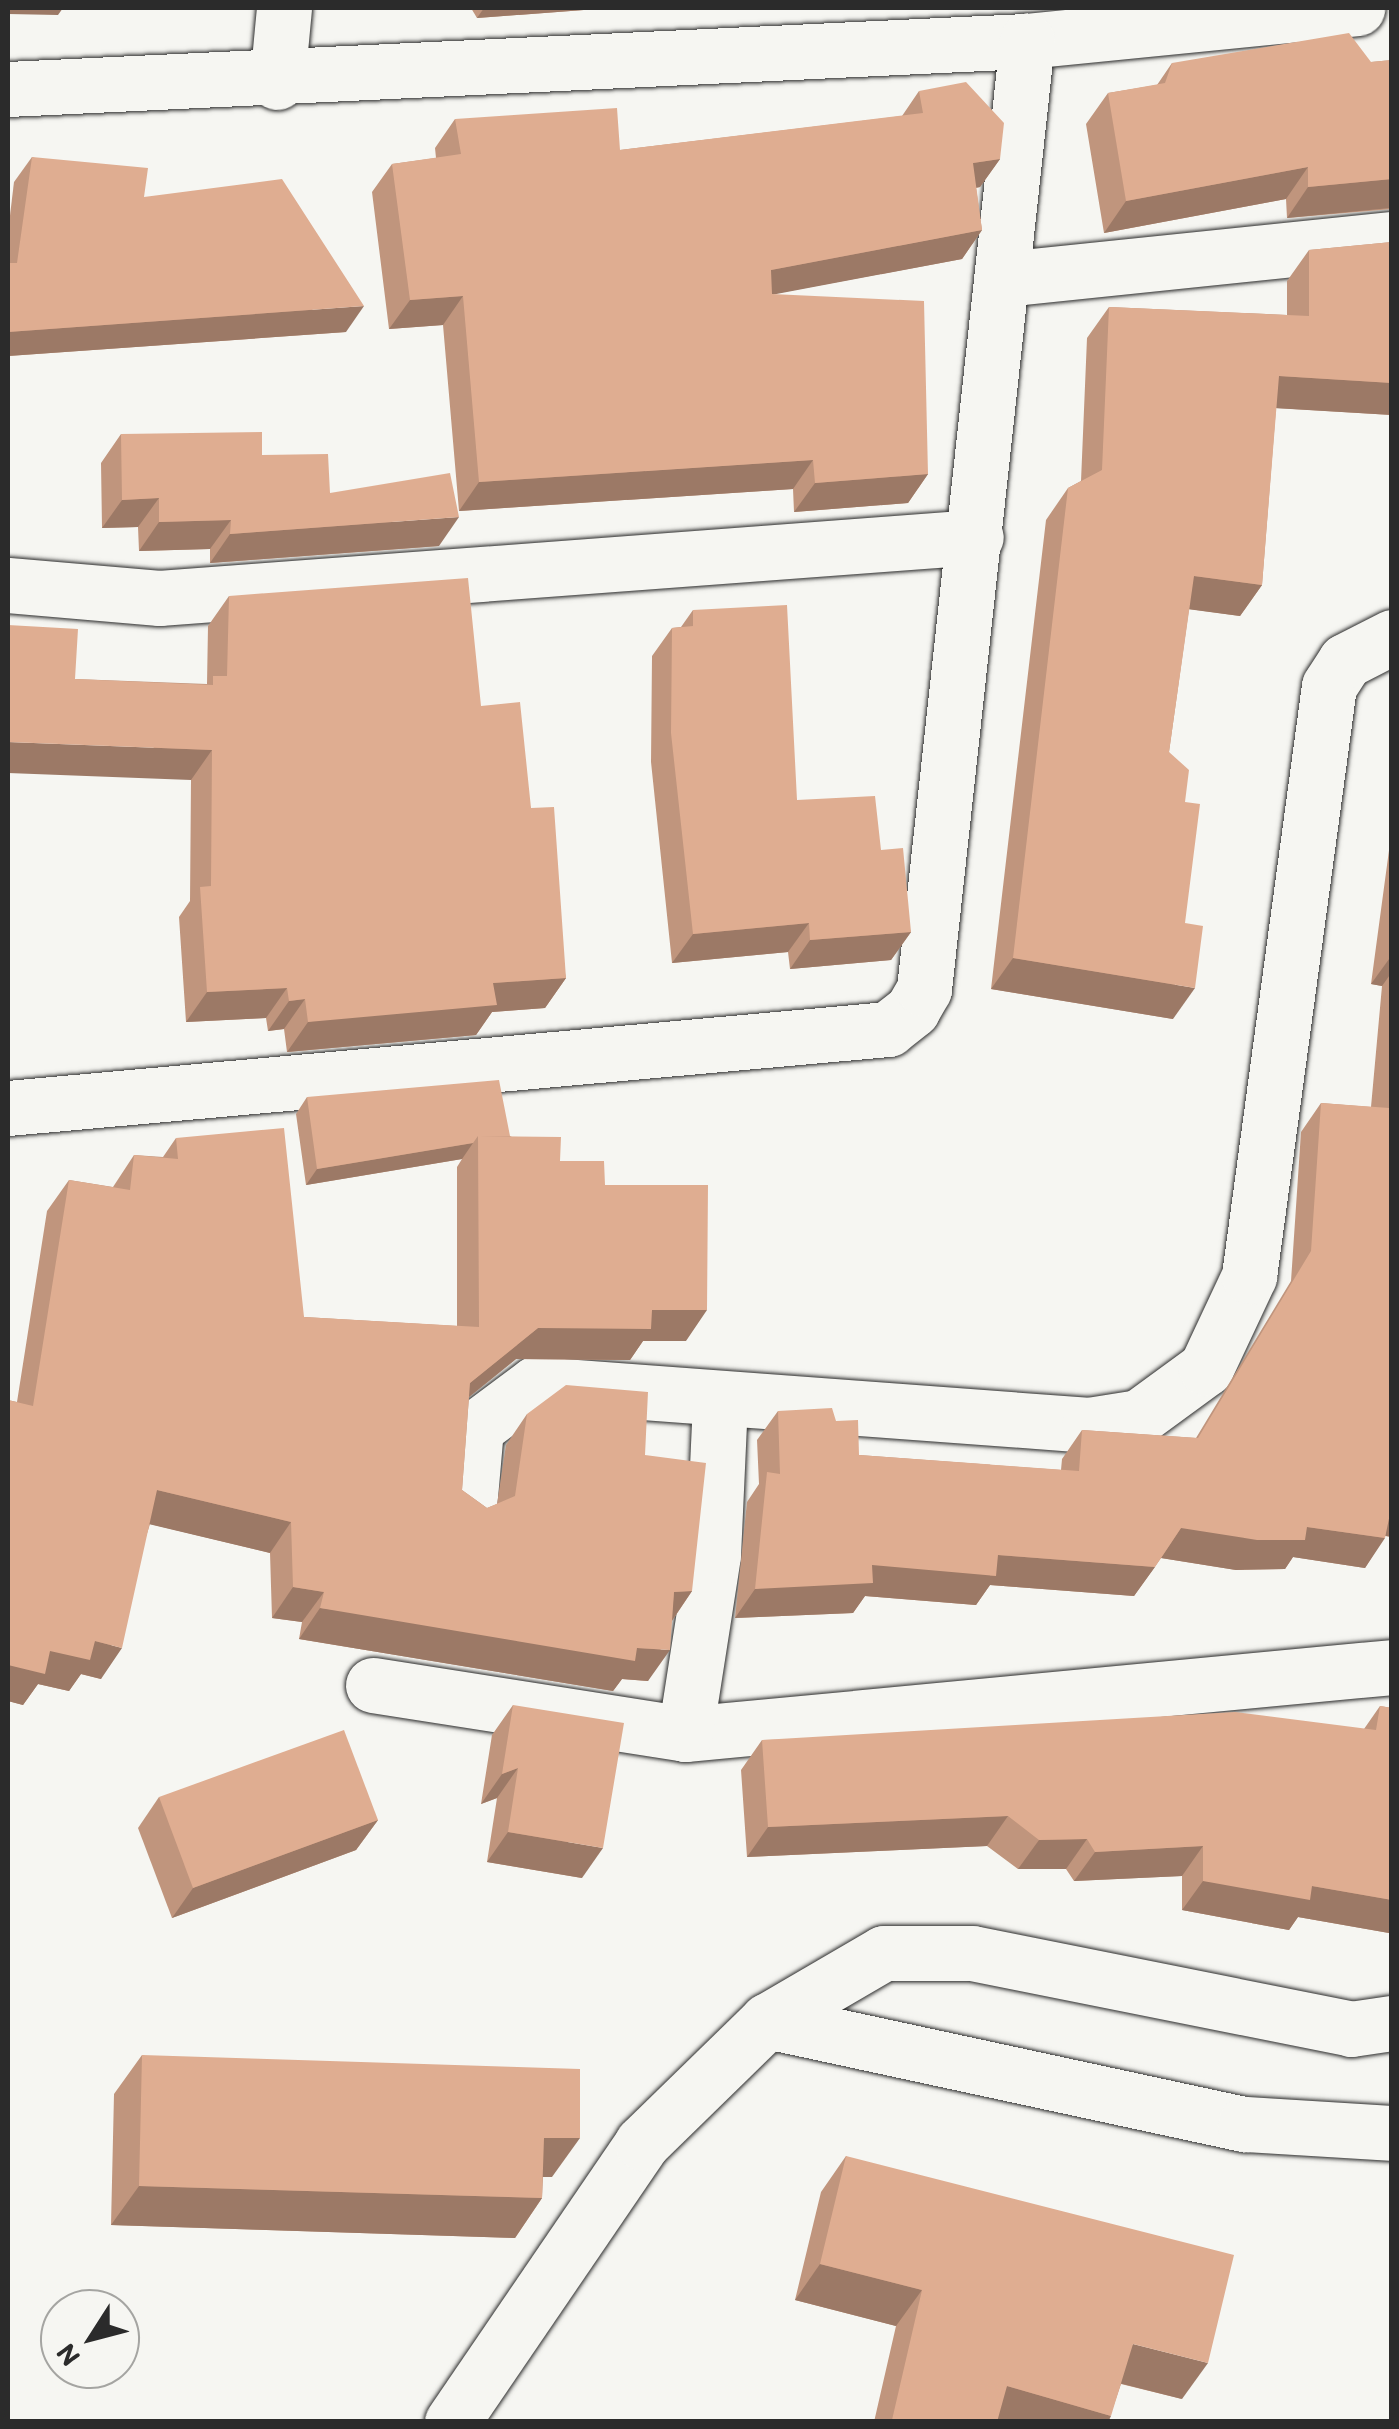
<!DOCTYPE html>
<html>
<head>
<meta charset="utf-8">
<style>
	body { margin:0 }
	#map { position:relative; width:1399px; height:2429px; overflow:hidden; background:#f6f6f2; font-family:Itim,sans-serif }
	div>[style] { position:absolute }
	.roads { filter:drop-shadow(0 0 2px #2b2b2b) drop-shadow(0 0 2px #2b2b2b) }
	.street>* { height:55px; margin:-27.5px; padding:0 27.5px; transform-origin:27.5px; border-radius:27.5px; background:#f6f6f2 }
	.wall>* { inset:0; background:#c0957d }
	.shaded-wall>* { inset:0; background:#9c7966 }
	.building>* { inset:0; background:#dfad91 }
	span { translate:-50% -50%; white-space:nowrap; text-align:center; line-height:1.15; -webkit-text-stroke:8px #f6f6f2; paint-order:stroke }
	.frame { position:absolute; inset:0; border:10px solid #2b2b2b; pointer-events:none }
	.north { position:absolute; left:40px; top:2289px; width:100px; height:100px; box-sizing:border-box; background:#f6f6f2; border:2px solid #a5a5a2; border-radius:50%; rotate:234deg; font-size:28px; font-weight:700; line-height:40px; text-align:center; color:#2b2b2b }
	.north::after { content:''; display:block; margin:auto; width:35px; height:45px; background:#2b2b2b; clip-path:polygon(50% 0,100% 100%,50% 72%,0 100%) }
</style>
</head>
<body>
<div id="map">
	<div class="roads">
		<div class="street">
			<i style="left:277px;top:82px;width:74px;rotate:-84.6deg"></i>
			<i style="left:8px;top:89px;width:1020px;rotate:-2.7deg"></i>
			<i style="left:1027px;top:41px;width:332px;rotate:-5.7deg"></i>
			<i style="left:1003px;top:279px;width:391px;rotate:-5.9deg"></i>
			<i style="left:8px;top:585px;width:152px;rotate:4.9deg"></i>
			<i style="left:159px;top:598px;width:819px;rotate:-4.27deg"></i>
			<i style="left:8px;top:1108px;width:884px;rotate:-5.13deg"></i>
			<i style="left:888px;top:1029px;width:31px;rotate:-38deg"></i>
			<i style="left:912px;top:1010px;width:24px;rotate:-60deg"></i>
			<i style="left:924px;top:989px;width:954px;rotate:-83.8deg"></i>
			<i style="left:469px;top:1508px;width:80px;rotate:-85deg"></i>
			<i style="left:476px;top:1428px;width:74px;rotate:-36.7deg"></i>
			<i style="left:535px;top:1384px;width:556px;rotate:4.23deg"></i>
			<i style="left:1089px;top:1425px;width:51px;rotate:-9.1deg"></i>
			<i style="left:1139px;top:1417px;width:83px;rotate:-36.2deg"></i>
			<i style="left:1206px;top:1368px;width:102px;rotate:-64.9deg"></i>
			<i style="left:1249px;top:1276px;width:595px;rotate:-82.28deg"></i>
			<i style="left:1329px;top:686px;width:30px;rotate:-57deg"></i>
			<i style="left:1345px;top:661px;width:53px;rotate:-27.1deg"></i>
			<i style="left:373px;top:1685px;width:316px;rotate:8.9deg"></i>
			<i style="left:685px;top:1734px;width:710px;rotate:-5.41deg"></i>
			<i style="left:685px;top:1734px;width:181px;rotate:-81.1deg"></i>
			<i style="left:713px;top:1555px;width:155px;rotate:-87.4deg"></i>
			<i style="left:767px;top:2021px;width:489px;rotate:12.2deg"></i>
			<i style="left:1245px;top:2124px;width:147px;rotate:3.5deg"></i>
			<i style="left:452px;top:2422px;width:338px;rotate:-55.7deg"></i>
			<i style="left:642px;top:2143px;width:175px;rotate:-44.3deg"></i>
			<i style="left:767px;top:2021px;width:135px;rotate:-30.2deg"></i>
			<i style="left:884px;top:1953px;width:88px"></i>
			<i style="left:972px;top:1953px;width:387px;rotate:11.3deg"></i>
			<i style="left:1351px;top:2029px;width:41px;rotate:-8.3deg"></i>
		</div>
	</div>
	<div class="wall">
		<i style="clip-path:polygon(471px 8px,610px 8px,477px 18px)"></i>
		<i style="clip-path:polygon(1392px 60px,1392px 209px,1287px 218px,1286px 199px,1104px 233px,1086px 124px,1108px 93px,1157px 85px,1172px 63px,1371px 62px)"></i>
		<i style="clip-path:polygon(919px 91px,1000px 159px,980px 187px,976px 188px,982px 230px,962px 259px,773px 294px,928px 474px,908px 503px,794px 512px,793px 489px,459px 511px,443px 325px,389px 329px,372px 192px,392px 164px,436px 158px,435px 148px,455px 119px,620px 150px,902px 116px)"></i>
		<i style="clip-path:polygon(32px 157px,144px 197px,346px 332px,8px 356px,8px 232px,14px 182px)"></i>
		<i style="clip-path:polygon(1392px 242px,1392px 415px,1276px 408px,1262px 585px,1240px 616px,1189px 609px,1169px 752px,1185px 802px,1173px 1019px,991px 989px,1046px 520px,1068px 488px,1081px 481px,1087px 338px,1109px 307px,1287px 315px,1287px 281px,1309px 250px)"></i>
		<i style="clip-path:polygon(121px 434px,262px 455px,330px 493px,439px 546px,210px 563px,210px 549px,139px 551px,138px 527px,102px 528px,101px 463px)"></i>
		<i style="clip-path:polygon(229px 596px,481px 706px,531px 808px,566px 978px,545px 1008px,492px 1012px,476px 1035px,287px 1052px,284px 1029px,268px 1031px,266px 1018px,186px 1022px,179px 917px,190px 901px,191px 780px,75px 679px,207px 684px,208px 626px)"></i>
		<i style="clip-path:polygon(693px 610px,797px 800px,881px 850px,911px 932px,891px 960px,790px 969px,788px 952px,672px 963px,651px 762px,652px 656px,672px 628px,681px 627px)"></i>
		<i style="clip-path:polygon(1392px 828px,1392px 1537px,1385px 1536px,1365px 1568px,1293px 1557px,1285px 1569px,1236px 1570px,1161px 1558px,1134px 1596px,990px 1585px,976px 1605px,865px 1596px,853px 1613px,735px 1618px,747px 1502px,759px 1484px,757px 1440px,778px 1411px,836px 1421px,859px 1455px,1061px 1470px,1062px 1459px,1082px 1430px,1196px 1438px,1291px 1281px,1301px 1132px,1321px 1103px,1371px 1107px,1382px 986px,1371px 984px)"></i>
		<i style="clip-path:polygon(307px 1097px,510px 1136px,605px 1185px,686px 1341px,643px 1341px,630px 1360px,516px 1359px,469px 1397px,462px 1490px,487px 1508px,497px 1504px,506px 1445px,527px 1414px,645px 1455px,692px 1591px,672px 1621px,648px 1681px,622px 1679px,613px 1691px,299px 1639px,302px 1622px,272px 1618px,270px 1553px,150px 1524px,101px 1679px,81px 1674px,69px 1691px,38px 1684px,23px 1705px,8px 1701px,8px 1400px,17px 1402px,47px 1211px,69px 1180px,113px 1187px,134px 1155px,163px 1157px,176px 1138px,304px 1317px,457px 1326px,457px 1167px,462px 1159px,306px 1185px,296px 1114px)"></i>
		<i style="clip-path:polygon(513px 1705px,582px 1878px,487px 1862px,497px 1798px,481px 1804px,492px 1735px)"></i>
		<i style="clip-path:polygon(1380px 1706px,1392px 1708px,1392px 1930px,1389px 1933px,1298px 1917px,1289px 1930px,1182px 1910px,1182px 1876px,1074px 1881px,1066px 1869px,1018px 1869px,987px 1846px,747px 1857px,741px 1770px,762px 1740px,1364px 1729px)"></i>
		<i style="clip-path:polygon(159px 1797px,378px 1820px,356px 1850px,172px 1918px,138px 1828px)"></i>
		<i style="clip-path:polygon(142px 2055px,552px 2177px,543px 2177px,542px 2198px,515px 2238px,111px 2225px,114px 2094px)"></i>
		<i style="clip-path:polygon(846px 2156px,1182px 2399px,1121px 2384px,1108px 2422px,874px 2422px,896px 2326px,795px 2300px,821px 2192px)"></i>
	</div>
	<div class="shaded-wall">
		<i style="clip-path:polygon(8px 8px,63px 8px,58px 15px,8px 14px)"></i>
		<i style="clip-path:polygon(170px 8px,206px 8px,204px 10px)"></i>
		<i style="clip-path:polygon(484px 8px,610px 8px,477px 18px)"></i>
		<i style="clip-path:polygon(1000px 159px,980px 187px,953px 191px,973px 163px)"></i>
		<i style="clip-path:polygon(1308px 167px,1286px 199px,1104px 233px,1126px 201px)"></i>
		<i style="clip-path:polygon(1392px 179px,1392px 205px,1390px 208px,1287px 218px,1308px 187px)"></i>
		<i style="clip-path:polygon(982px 230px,962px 259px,750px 299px,771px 270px)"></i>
		<i style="clip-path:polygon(463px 296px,443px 325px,389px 329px,410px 300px)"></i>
		<i style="clip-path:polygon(364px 306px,346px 332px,8px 356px,8px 332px)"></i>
		<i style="clip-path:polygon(1279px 376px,1392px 383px,1392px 415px,1257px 407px)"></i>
		<i style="clip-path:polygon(813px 460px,793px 489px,459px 511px,479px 482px)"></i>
		<i style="clip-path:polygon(928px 474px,908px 503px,794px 512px,815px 483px)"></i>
		<i style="clip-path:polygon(159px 498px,138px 527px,102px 528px,122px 500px)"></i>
		<i style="clip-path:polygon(459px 517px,439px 546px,210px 563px,230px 534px)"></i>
		<i style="clip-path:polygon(231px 520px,210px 549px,139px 551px,159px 522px)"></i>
		<i style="clip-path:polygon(1194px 576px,1262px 585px,1240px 616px,1172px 607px)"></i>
		<i style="clip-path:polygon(8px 742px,212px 750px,191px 780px,8px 773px)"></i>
		<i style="clip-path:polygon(809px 923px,788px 952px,672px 963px,693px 934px)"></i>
		<i style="clip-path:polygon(911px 932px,891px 960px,790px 969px,810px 940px)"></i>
		<i style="clip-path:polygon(1392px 955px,1392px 972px,1382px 986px,1371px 984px)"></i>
		<i style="clip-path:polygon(1013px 958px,1195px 988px,1173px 1019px,991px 989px)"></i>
		<i style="clip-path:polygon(566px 978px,545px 1008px,492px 1012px,476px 1035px,287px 1052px,308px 1022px,493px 983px)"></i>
		<i style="clip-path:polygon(287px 988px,266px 1018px,186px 1022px,207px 992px)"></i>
		<i style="clip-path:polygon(305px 999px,284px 1029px,268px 1031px,289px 1001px)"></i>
		<i style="clip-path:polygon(473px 1143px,462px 1159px,306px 1185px,317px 1169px)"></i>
		<i style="clip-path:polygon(652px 1310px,707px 1310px,686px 1341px,643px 1341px,630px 1360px,516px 1359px,448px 1414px,470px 1383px,538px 1328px)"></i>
		<i style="clip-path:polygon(157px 1490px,291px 1522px,270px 1553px,136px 1521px)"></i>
		<i style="clip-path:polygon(1392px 1504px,1392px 1537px,1370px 1533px)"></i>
		<i style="clip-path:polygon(1307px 1527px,1385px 1538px,1365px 1568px,1293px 1557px,1285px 1569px,1236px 1570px,1161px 1558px,1181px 1528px)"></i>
		<i style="clip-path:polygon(998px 1555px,1155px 1567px,1134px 1596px,990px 1585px,976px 1605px,865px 1596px,853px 1613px,735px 1618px,755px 1589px,872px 1565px)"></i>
		<i style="clip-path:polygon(293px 1587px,324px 1592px,302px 1622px,272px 1618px)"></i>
		<i style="clip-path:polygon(692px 1591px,671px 1622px,674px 1592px)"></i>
		<i style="clip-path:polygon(320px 1608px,637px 1648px,670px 1650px,648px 1681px,622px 1679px,613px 1691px,299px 1639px)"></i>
		<i style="clip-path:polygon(95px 1641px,122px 1648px,101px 1679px,81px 1674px,69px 1691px,38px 1684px,23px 1705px,8px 1701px,8px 1665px,50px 1651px)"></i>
		<i style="clip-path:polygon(518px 1768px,497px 1798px,481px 1804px,502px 1774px)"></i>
		<i style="clip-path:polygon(1008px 1816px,987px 1846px,747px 1857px,768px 1827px)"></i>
		<i style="clip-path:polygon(378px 1820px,356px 1850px,172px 1918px,193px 1888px)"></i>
		<i style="clip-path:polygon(508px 1832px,603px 1848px,582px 1878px,487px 1862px)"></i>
		<i style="clip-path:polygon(1087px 1839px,1066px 1869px,1018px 1869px,1039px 1840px)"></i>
		<i style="clip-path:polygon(1203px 1846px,1182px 1876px,1074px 1881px,1095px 1852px)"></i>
		<i style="clip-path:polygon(1203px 1881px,1312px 1886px,1392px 1900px,1392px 1930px,1389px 1933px,1298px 1917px,1289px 1930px,1182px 1910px)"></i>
		<i style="clip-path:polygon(544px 2138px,580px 2138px,552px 2177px,516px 2177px)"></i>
		<i style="clip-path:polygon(139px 2186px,542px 2198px,515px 2238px,111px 2225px)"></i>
		<i style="clip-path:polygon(820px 2264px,922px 2290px,896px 2326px,795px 2300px)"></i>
		<i style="clip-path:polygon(1133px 2344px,1208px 2363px,1182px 2399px,1107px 2380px)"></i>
		<i style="clip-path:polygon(1007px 2386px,1111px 2416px,1108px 2422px,982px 2422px)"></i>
	</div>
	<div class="building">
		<i style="clip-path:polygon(1349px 33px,1371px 62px,1392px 60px,1392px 179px,1308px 187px,1308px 167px,1126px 201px,1108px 93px,1165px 83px,1172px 63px)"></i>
		<i style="clip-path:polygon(966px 82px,1004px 123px,1000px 159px,973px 163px,982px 230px,771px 270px,772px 294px,924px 301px,928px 474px,815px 483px,813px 460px,479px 482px,463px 296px,410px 300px,392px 164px,461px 154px,455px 119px,617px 108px,620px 150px,923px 113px,919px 91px)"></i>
		<i style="clip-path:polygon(32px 157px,148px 168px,144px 197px,282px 179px,364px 306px,8px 332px,8px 263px,17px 263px)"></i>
		<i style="clip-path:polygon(1392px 242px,1392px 383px,1279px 376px,1262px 585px,1194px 576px,1169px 752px,1189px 770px,1185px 802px,1200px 804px,1185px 923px,1203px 926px,1195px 988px,1013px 958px,1068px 488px,1102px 470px,1109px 307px,1309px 316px,1309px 250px)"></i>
		<i style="clip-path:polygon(262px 432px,262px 455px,328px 454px,330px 493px,450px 473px,459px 517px,230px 534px,231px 520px,159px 522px,159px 498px,122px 500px,121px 434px)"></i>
		<i style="clip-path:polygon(468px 578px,481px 706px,520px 702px,531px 808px,554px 807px,566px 978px,493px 983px,497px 1005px,308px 1022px,305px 999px,289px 1001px,287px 988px,207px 992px,200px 887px,211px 886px,212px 750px,8px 742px,8px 625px,78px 629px,75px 679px,213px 685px,213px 676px,227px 676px,229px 596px)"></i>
		<i style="clip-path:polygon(787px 605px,797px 800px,875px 796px,881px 850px,903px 848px,911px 932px,810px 940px,809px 923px,693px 934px,671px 733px,672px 628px,693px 626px,693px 610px)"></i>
		<i style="clip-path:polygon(1392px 1075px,1392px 1504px,1385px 1538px,1307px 1527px,1305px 1540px,1257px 1540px,1181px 1528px,1155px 1567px,998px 1555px,996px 1576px,872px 1565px,873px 1583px,755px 1589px,767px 1472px,780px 1474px,778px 1411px,832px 1408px,836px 1421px,858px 1420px,859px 1455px,1079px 1471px,1082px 1430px,1198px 1438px,1311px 1251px,1321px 1103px,1389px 1108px)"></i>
		<i style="clip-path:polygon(499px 1080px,510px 1136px,478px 1136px,473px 1143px,317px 1169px,307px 1097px)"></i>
		<i style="clip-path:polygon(284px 1128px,304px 1317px,479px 1327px,478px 1136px,561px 1137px,560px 1161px,604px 1161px,605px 1185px,708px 1185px,707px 1310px,652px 1310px,651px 1329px,538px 1328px,470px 1383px,462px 1490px,487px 1508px,515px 1496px,527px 1414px,566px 1385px,648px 1392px,645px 1455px,706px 1463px,692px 1591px,674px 1592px,670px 1650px,637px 1648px,635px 1661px,320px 1608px,324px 1592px,293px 1587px,291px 1522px,157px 1490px,122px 1648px,95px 1641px,90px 1660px,50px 1651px,45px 1674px,8px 1665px,8px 1400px,33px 1406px,69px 1180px,130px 1190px,134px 1155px,178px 1159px,176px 1138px)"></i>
		<i style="clip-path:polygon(513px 1705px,624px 1723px,603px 1848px,508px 1832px,518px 1768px,502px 1774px)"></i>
		<i style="clip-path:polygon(1380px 1706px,1392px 1708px,1392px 1900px,1312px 1886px,1310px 1900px,1203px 1881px,1203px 1846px,1095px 1852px,1087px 1839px,1039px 1840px,1008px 1816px,768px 1827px,762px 1740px,1235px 1712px,1376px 1730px)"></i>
		<i style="clip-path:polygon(344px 1730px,378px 1820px,193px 1888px,159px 1797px)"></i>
		<i style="clip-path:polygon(142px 2055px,580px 2069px,580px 2138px,544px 2138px,542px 2198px,139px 2186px)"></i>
		<i style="clip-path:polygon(846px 2156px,1234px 2255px,1208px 2363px,1133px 2344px,1111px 2416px,1007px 2386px,997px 2422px,892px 2420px,922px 2290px,820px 2264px)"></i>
	</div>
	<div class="frame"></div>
	<div class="north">N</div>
</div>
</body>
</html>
